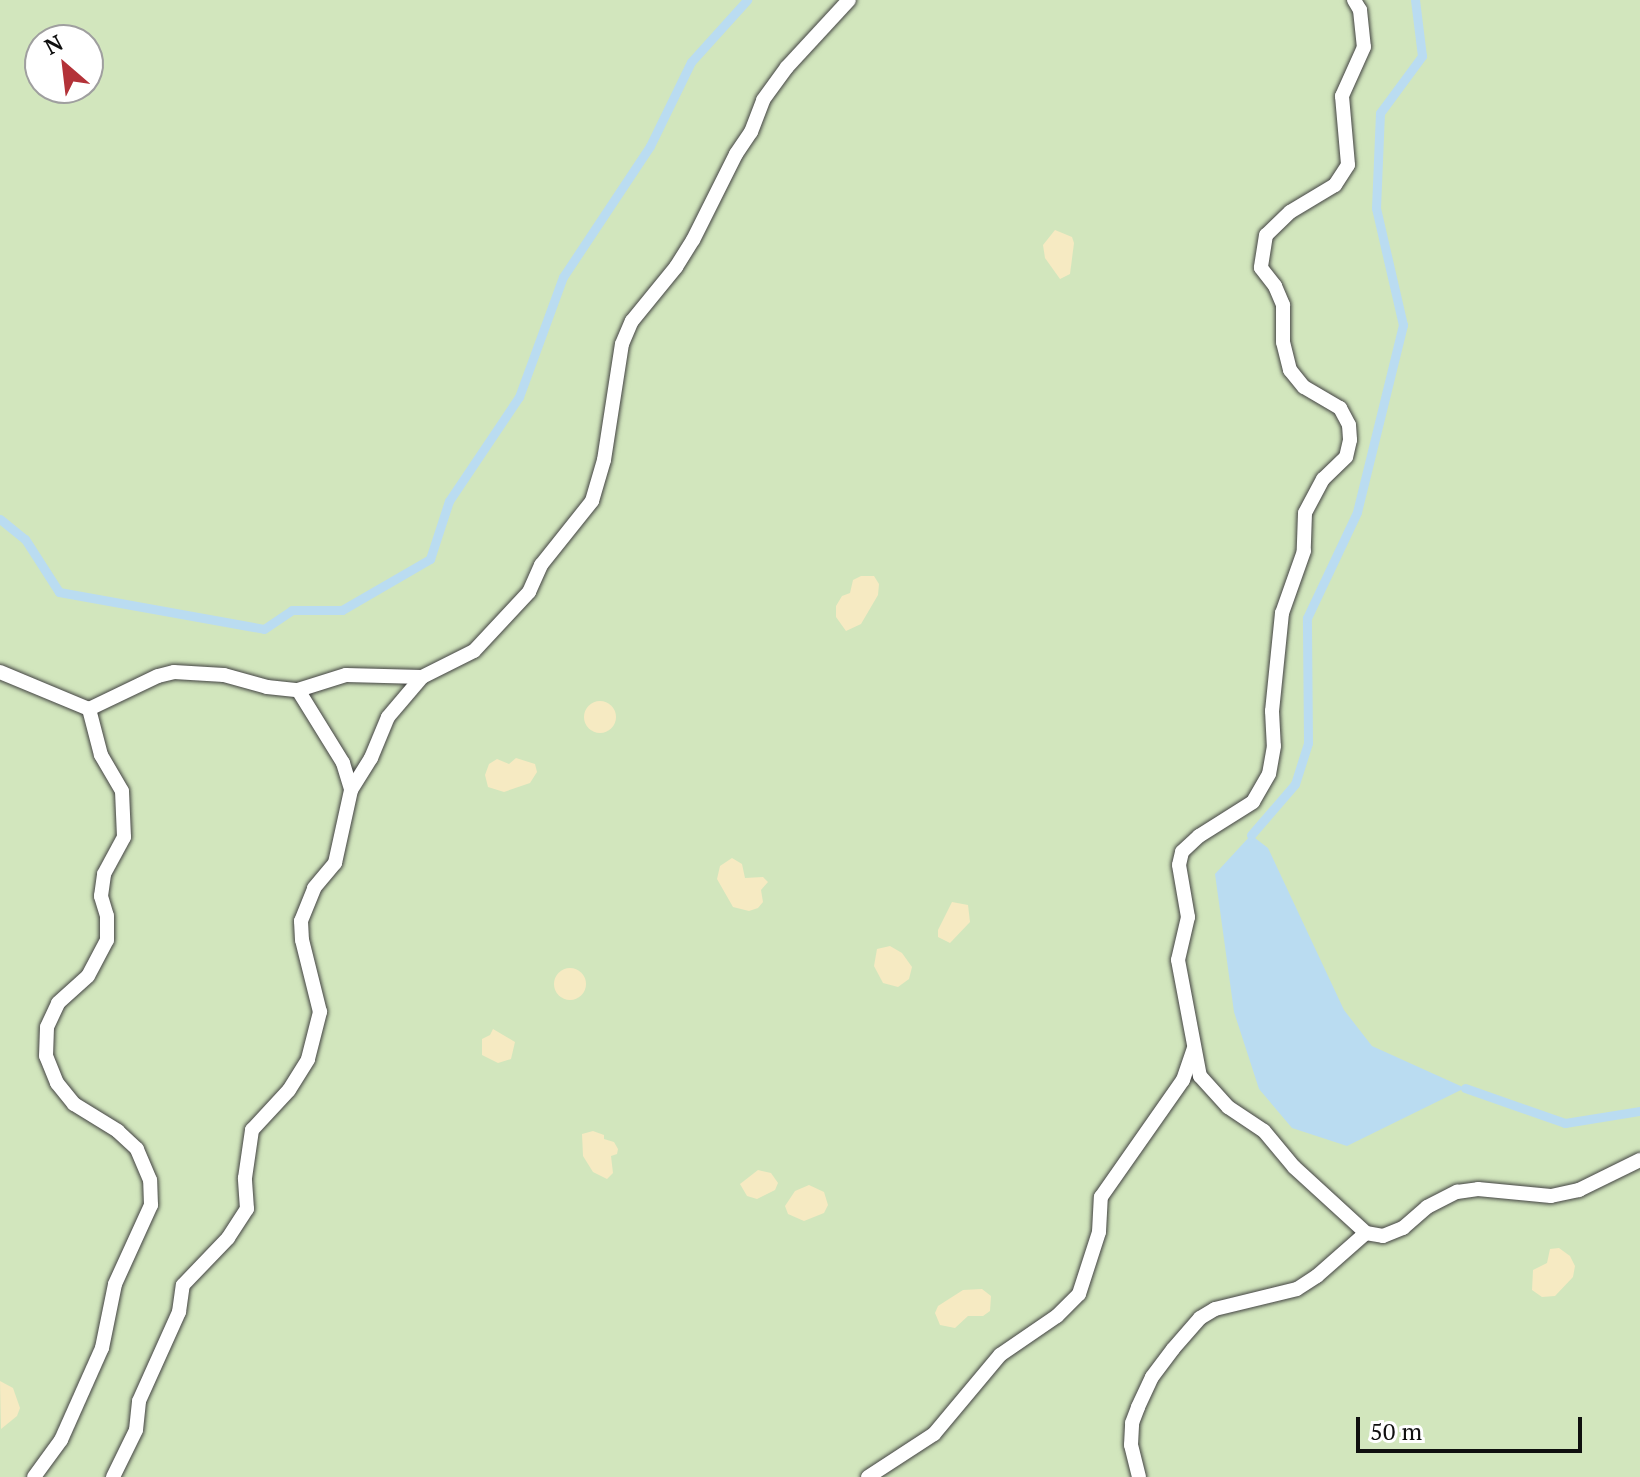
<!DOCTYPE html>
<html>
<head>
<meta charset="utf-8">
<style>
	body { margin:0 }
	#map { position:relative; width:1640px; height:1477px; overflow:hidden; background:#fefbf2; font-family:"PT Serif",serif }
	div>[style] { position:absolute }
	.green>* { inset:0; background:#d2e6bd }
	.sand>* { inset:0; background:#f6eac2 }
	.round { border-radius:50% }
	.water>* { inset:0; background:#badcf1 }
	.stream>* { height:9px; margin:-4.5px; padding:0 4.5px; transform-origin:4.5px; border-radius:4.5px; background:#badcf1 }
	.roads { filter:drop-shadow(0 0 2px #424242) drop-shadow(0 0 2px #424242) }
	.service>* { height:14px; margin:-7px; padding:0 7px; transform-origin:7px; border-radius:7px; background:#fff }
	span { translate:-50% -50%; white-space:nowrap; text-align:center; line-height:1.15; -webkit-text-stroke:8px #fff; paint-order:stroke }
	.north { position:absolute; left:24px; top:24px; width:80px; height:80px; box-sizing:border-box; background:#fff; border:2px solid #9f9f9f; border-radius:50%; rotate:332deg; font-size:22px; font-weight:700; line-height:32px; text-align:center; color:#0f0f0f }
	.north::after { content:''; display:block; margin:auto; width:28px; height:36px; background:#b33238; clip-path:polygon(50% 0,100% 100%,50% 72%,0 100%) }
	.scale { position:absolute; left:1356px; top:1417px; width:226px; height:36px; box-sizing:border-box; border:4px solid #0f0f0f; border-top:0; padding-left:10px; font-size:24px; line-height:28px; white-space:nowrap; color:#0f0f0f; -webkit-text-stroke:6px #fff; paint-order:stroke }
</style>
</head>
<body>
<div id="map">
	<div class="green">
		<i style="clip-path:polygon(evenodd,0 0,1640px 0,1640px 1477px,0 1477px,0 0,40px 40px,88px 40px,88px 88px,40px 88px,40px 40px)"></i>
	</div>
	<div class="sand">
		<i style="clip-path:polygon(1055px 230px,1072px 237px,1074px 243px,1070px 274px,1060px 279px,1045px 258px,1043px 245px)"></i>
		<i style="clip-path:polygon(861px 576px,874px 576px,879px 584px,878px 595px,861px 624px,846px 631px,836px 617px,836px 606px,842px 596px,850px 593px,853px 580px)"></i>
		<i class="round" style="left:584px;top:701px;width:32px;height:32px"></i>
		<i style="clip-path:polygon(516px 758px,535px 764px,537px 772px,530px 783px,504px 792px,488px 787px,485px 775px,489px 764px,497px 759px,509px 764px)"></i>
		<i style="clip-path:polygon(732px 858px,742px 864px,745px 878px,763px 877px,768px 882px,761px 890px,763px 902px,758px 908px,749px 911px,733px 907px,717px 879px,720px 866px)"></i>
		<i style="clip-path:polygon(952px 902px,968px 905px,970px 922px,950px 943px,938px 937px,938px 930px)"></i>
		<i style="clip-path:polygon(890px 946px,902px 953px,912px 967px,909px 979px,898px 987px,883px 983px,874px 966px,877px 949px)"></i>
		<i class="round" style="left:554px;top:968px;width:32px;height:32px"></i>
		<i style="clip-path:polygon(493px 1029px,515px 1042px,511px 1059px,498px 1063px,482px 1055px,482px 1039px,490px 1035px)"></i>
		<i style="clip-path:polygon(593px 1131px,604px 1135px,604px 1139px,614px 1142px,618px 1149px,617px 1154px,611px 1156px,613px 1173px,607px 1179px,593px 1172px,583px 1156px,582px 1134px)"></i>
		<i style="clip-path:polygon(758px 1170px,771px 1173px,778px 1183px,775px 1190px,757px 1199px,747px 1196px,740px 1184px)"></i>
		<i style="clip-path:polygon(809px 1185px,824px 1192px,828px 1205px,824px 1213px,804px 1221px,788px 1214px,785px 1206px,795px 1191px)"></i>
		<i style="clip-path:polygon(1559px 1248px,1570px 1256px,1575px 1266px,1573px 1277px,1555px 1296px,1542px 1297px,1532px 1290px,1533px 1270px,1547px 1263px,1550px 1249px)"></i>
		<i style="clip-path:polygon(982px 1289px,991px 1296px,990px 1311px,983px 1316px,968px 1316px,955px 1328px,940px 1325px,935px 1313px,938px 1306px,963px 1290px)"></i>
		<i style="clip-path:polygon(0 1381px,13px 1388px,20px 1408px,17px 1416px,1px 1429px)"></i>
	</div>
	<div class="water">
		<i style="clip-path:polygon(1251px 835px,1268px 848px,1344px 1010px,1372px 1046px,1465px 1088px,1347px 1146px,1292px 1128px,1259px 1089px,1234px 1012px,1215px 874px)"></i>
	</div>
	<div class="stream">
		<i style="left:0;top:519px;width:32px;rotate:39deg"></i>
		<i style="left:25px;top:539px;width:63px;rotate:57.3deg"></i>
		<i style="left:59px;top:592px;width:208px;rotate:10.2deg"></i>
		<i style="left:264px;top:629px;width:34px;rotate:-34deg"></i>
		<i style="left:292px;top:610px;width:50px"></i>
		<i style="left:342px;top:610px;width:102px;rotate:-30.1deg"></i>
		<i style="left:430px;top:559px;width:61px;rotate:-71.9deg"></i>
		<i style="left:449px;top:501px;width:125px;rotate:-56.1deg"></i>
		<i style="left:519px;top:397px;width:128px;rotate:-69.9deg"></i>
		<i style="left:563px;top:277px;width:157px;rotate:-56.4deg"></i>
		<i style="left:650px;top:146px;width:93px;rotate:-64deg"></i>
		<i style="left:691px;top:62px;width:84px;rotate:-47.9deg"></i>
		<i style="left:1251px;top:835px;width:67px;rotate:-49.2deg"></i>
		<i style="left:1295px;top:784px;width:43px;rotate:-72.4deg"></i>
		<i style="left:1308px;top:743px;width:125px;rotate:-90.5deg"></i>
		<i style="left:1307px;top:618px;width:117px;rotate:-64.7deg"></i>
		<i style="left:1357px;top:512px;width:193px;rotate:-76.2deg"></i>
		<i style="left:1403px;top:325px;width:120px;rotate:-103deg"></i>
		<i style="left:1376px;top:208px;width:95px;rotate:-87.6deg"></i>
		<i style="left:1380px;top:113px;width:71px;rotate:-53.6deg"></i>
		<i style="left:1422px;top:56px;width:56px;rotate:-97.1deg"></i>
		<i style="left:1465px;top:1088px;width:106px;rotate:19.3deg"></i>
		<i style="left:1565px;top:1123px;width:76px;rotate:-9.1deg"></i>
	</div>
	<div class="roads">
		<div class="service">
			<i style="left:1354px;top:0;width:12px;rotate:59deg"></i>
			<i style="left:1360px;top:10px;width:37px;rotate:84deg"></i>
			<i style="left:1364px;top:47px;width:54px;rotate:114.2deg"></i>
			<i style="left:1342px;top:96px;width:69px;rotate:85deg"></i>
			<i style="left:1348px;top:165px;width:24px;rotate:123deg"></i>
			<i style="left:1335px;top:185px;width:52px;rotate:149deg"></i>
			<i style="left:1290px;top:212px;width:33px;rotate:136deg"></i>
			<i style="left:1266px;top:235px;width:33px;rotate:99deg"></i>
			<i style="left:1261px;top:268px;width:23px;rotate:52deg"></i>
			<i style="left:1275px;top:286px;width:21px;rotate:67deg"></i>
			<i style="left:1283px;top:305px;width:37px;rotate:90deg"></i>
			<i style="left:1283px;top:342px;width:29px;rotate:76deg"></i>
			<i style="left:1290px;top:370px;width:22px;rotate:51deg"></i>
			<i style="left:1304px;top:387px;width:42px;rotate:30.3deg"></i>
			<i style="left:1340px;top:408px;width:19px;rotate:62deg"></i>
			<i style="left:1349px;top:425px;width:15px;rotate:86deg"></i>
			<i style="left:1350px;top:440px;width:17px;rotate:103deg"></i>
			<i style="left:1346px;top:457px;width:32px;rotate:136deg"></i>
			<i style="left:1323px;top:479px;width:38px;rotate:118deg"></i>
			<i style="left:1305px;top:513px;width:38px;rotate:92deg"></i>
			<i style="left:1304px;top:551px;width:66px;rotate:109.5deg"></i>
			<i style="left:1282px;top:613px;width:99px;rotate:95.8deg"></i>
			<i style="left:1272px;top:711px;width:35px;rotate:87deg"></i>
			<i style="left:1274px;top:746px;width:28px;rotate:100deg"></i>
			<i style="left:1269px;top:774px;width:32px;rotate:120deg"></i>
			<i style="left:1253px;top:802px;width:64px;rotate:147.8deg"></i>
			<i style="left:1199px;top:836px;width:23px;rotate:137deg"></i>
			<i style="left:1182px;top:852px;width:13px;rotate:103deg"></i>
			<i style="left:1179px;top:865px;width:53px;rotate:80.2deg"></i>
			<i style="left:1188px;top:917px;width:44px;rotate:103.1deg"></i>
			<i style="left:1178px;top:960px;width:118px;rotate:79.3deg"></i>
			<i style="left:1200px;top:1076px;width:42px;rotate:47.9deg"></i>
			<i style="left:1228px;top:1107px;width:43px;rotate:33.7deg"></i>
			<i style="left:1264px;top:1131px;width:47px;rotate:50.2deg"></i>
			<i style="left:1294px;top:1167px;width:98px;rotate:42.5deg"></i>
			<i style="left:0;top:672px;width:96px;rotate:22.6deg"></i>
			<i style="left:89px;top:709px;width:76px;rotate:-25.6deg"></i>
			<i style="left:158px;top:676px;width:16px;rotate:-14deg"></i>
			<i style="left:174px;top:672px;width:50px;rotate:3.4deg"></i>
			<i style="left:224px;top:675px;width:45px;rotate:15.6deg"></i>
			<i style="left:267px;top:687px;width:31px;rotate:6deg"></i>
			<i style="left:298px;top:690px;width:50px;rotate:-17.4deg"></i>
			<i style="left:346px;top:675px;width:76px;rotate:1.5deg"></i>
			<i style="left:422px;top:677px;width:58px;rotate:-26.6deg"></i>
			<i style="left:474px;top:651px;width:81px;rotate:-47deg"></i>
			<i style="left:529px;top:592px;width:30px;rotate:-66deg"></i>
			<i style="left:541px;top:565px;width:82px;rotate:-51.4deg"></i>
			<i style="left:592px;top:501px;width:43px;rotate:-73.7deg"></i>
			<i style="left:604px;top:460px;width:117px;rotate:-81.2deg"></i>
			<i style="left:622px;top:344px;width:25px;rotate:-67deg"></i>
			<i style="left:632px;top:321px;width:70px;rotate:-50.8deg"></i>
			<i style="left:676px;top:267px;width:32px;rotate:-58deg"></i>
			<i style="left:693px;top:240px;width:96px;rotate:-63.4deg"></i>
			<i style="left:736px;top:154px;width:27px;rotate:-56deg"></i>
			<i style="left:751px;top:132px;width:34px;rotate:-69deg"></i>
			<i style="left:763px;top:100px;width:41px;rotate:-54deg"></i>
			<i style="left:787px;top:67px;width:91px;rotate:-47.2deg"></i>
			<i style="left:298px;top:690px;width:86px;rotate:58.3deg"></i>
			<i style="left:343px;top:763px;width:28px;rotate:73deg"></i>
			<i style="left:34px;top:1477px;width:46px;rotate:-53.9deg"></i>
			<i style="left:61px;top:1440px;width:101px;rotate:-66deg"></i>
			<i style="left:102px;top:1348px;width:65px;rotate:-78.5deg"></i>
			<i style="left:115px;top:1284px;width:87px;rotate:-65.5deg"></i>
			<i style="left:151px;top:1205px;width:25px;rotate:-92deg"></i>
			<i style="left:150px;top:1180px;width:34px;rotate:-113deg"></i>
			<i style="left:137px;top:1149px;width:26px;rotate:-137deg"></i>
			<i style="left:118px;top:1131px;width:52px;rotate:-148.5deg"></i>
			<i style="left:74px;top:1104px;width:27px;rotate:-129deg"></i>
			<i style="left:57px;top:1083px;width:29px;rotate:-112deg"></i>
			<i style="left:46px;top:1056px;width:29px;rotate:-88deg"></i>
			<i style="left:47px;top:1027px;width:26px;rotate:-65deg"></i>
			<i style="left:58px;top:1003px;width:40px;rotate:-42deg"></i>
			<i style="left:88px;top:976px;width:41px;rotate:-62.2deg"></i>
			<i style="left:107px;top:940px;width:24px;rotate:-90deg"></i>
			<i style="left:107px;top:916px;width:21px;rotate:-107deg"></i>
			<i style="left:101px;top:896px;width:22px;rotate:-82deg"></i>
			<i style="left:104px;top:874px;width:42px;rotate:-61.6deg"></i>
			<i style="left:124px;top:837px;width:46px;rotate:-92.5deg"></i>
			<i style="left:122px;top:791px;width:42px;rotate:-120.3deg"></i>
			<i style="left:101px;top:755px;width:48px;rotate:-104.6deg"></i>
			<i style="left:113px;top:1477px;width:52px;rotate:-63.9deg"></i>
			<i style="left:136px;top:1430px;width:29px;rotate:-84deg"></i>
			<i style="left:139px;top:1401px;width:98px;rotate:-65.8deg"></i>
			<i style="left:179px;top:1312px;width:27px;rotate:-82deg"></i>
			<i style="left:183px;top:1285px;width:65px;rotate:-46.2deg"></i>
			<i style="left:228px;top:1238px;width:35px;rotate:-57deg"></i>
			<i style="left:247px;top:1209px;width:31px;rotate:-94deg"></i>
			<i style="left:245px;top:1178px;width:49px;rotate:-81.7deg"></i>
			<i style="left:252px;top:1130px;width:54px;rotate:-47.2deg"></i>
			<i style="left:289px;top:1090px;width:36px;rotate:-58deg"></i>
			<i style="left:308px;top:1059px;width:49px;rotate:-75.7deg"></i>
			<i style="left:320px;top:1012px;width:74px;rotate:-104deg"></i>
			<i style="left:302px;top:940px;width:19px;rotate:-93deg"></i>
			<i style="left:301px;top:921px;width:35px;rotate:-68deg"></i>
			<i style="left:314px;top:888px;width:33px;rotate:-50deg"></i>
			<i style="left:335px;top:863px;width:75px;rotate:-77.6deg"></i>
			<i style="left:351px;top:790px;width:38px;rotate:-58deg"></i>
			<i style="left:371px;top:758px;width:44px;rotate:-67.5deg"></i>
			<i style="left:388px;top:717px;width:52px;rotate:-49.6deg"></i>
			<i style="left:868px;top:1477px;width:79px;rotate:-33.1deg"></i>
			<i style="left:934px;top:1434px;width:103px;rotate:-50.1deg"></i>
			<i style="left:1000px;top:1355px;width:69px;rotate:-34.4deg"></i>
			<i style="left:1057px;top:1316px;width:31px;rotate:-45deg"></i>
			<i style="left:1079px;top:1294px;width:65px;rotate:-72.1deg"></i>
			<i style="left:1099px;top:1232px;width:35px;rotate:-87deg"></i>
			<i style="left:1101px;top:1197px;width:143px;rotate:-55deg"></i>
			<i style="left:1183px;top:1080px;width:34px;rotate:-71deg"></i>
			<i style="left:1139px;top:1477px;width:33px;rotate:-104deg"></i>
			<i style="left:1131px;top:1445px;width:22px;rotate:-87deg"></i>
			<i style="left:1132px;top:1423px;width:17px;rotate:-69deg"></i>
			<i style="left:1138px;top:1407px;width:33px;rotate:-65deg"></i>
			<i style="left:1152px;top:1377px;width:35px;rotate:-53deg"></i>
			<i style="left:1173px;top:1349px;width:41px;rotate:-48.9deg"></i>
			<i style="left:1200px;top:1318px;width:17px;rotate:-31deg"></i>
			<i style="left:1215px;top:1309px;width:84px;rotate:-13.7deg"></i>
			<i style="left:1297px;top:1289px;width:24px;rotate:-33deg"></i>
			<i style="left:1317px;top:1276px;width:65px;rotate:-41.3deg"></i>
			<i style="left:1366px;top:1233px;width:17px;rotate:10deg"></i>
			<i style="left:1383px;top:1236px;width:22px;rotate:-22deg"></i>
			<i style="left:1403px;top:1228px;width:32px;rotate:-41deg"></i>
			<i style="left:1427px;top:1207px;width:34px;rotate:-27deg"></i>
			<i style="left:1457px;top:1192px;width:21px;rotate:-8deg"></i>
			<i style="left:1478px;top:1189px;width:73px;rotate:5.5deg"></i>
			<i style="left:1551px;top:1196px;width:29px;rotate:-12deg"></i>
			<i style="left:1579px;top:1190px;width:68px;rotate:-26.2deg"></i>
		</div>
	</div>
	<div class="north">N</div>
	<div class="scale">50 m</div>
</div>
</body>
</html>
